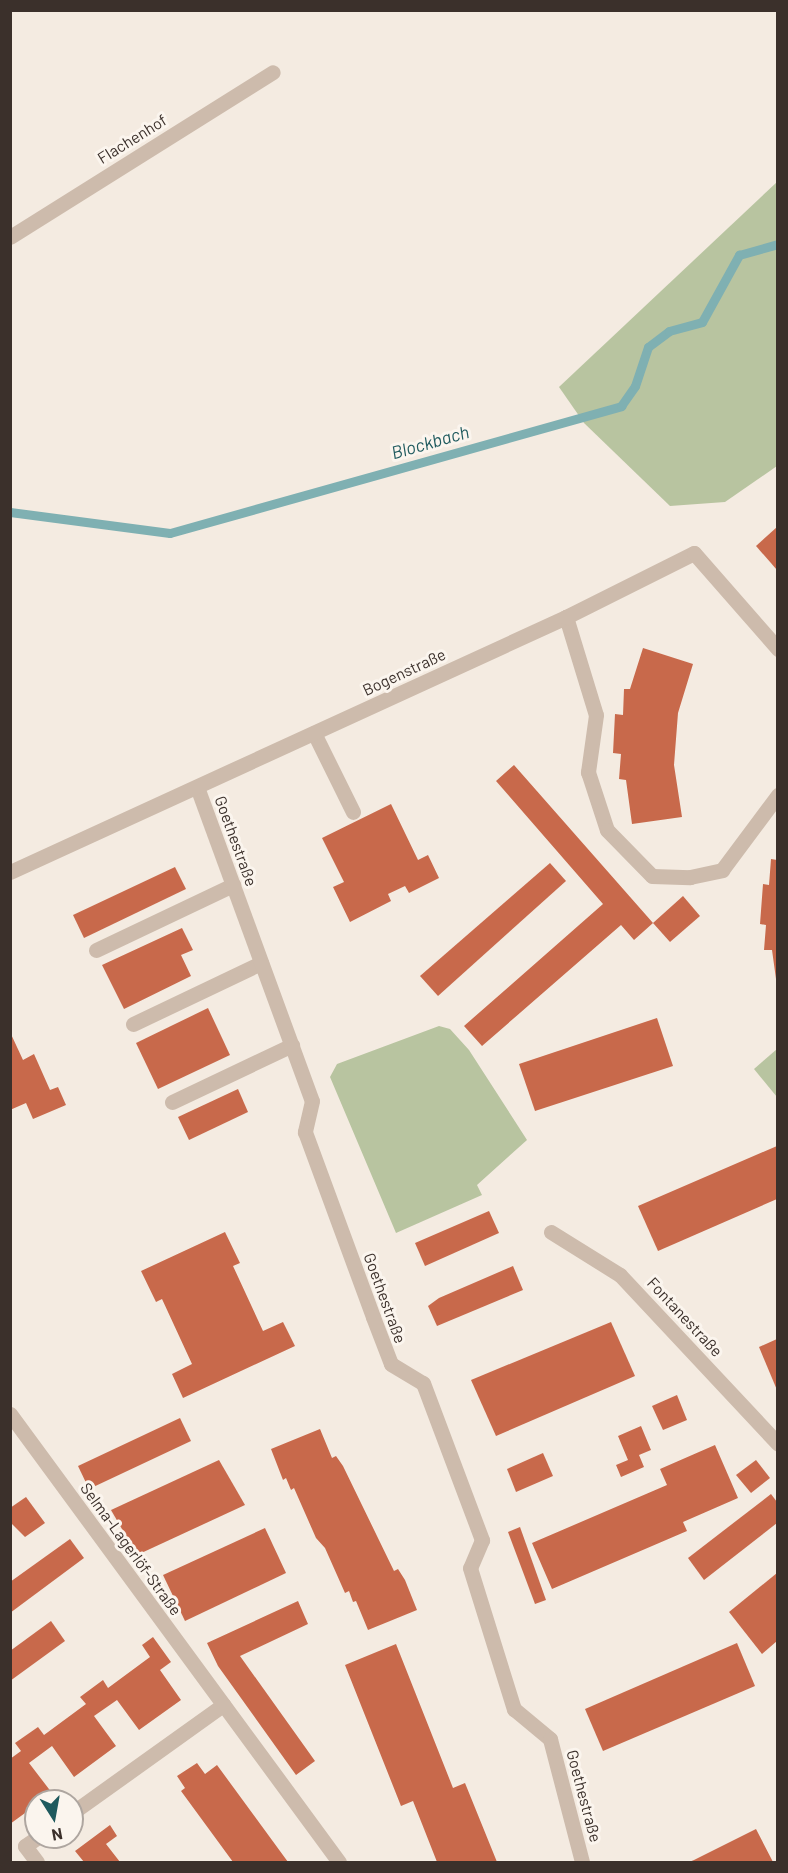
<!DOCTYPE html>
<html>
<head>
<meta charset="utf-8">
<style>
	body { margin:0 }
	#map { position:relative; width:788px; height:1873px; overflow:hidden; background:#f4ebe1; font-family:Barlow,sans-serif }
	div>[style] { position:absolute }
	.green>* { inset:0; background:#b8c4a0 }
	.stream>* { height:9px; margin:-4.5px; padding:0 4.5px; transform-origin:4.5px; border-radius:4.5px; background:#7fb0b2 }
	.building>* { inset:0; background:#c8694b }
	.lane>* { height:15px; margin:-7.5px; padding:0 7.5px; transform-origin:7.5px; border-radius:7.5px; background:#cdbbac }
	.street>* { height:15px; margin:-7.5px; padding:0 7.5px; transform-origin:7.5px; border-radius:7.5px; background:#cdbbac }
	span { translate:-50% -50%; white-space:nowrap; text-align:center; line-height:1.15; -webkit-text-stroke:6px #fbf5ee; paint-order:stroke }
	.street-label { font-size:16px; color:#3b302b }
	.water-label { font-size:18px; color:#1f5a5e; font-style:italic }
	.frame { position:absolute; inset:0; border:12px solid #3b302b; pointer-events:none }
	.north { position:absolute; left:24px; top:1789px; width:60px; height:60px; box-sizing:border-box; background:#fbf5ee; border:2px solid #aea6a0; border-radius:50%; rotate:169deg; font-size:16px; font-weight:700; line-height:24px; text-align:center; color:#3b302b }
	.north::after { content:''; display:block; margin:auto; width:21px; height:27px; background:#1f5a5e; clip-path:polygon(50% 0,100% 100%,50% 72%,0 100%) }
</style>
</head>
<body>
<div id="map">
	<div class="green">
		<i style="clip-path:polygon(777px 182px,777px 466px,725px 502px,670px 506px,584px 423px,559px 387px)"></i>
		<i style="clip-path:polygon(439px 1026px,450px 1029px,469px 1050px,527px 1140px,477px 1185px,482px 1195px,396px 1233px,330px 1077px,337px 1064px)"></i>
		<i style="clip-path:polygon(777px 1049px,777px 1097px,754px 1069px)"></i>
	</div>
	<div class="stream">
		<i style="left:10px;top:512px;width:161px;rotate:7.5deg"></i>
		<i style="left:170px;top:533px;width:469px;rotate:-15.7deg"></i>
		<i style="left:621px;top:406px;width:24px;rotate:-55deg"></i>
		<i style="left:635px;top:386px;width:41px;rotate:-71.6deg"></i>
		<i style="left:648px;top:347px;width:26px;rotate:-37deg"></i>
		<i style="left:669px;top:331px;width:34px;rotate:-15deg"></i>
		<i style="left:702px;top:322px;width:77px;rotate:-61.1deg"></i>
		<i style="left:739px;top:255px;width:41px;rotate:-15.8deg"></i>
	</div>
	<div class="building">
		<i style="clip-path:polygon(777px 527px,777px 570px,756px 546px)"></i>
		<i style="clip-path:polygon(643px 648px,693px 664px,678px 713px,674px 765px,682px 817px,632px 824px,626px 780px,619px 779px,621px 754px,613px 753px,615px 714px,623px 715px,624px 689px,630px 689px)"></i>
		<i style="clip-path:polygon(514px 765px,653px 923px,634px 940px,621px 925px,482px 1046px,464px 1026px,603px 904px,496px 781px)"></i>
		<i style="clip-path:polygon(391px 804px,418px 860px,428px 855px,439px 878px,409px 893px,405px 886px,388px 894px,391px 901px,350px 922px,333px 887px,344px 882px,322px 838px)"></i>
		<i style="clip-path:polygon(771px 859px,777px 860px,776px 979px,772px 950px,764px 950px,766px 925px,760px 924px,763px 884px,769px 885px)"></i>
		<i style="clip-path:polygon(550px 863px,566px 881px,438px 996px,420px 976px)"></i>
		<i style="clip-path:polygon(175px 867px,186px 889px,84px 938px,73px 915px)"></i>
		<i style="clip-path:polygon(683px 896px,700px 916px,670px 942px,653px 923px)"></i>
		<i style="clip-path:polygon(182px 928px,193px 950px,181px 955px,191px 976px,124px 1009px,102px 965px)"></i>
		<i style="clip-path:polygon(208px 1008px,230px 1055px,158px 1089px,136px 1043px)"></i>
		<i style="clip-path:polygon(657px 1018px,673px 1066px,535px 1111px,519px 1064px)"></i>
		<i style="clip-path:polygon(10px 1032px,23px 1060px,34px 1054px,50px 1090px,58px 1087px,66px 1105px,33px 1119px,26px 1103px,10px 1110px)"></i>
		<i style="clip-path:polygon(238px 1089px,248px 1112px,189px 1140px,178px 1117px)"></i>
		<i style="clip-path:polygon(777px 1146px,777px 1199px,658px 1251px,638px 1206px)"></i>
		<i style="clip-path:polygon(489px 1211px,499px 1233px,425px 1266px,415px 1243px)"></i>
		<i style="clip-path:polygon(225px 1232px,240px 1263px,233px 1266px,263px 1331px,283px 1322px,295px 1346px,183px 1398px,172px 1374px,192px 1364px,162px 1299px,156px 1302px,141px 1271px)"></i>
		<i style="clip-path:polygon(513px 1266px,523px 1290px,437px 1326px,428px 1306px,439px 1298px)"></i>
		<i style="clip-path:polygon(611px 1322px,635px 1376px,496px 1436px,471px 1380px)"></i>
		<i style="clip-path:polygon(777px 1339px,777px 1390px,759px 1347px)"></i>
		<i style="clip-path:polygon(677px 1395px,687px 1420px,663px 1430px,652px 1406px)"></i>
		<i style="clip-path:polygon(180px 1418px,191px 1441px,89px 1489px,78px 1466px)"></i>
		<i style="clip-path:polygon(641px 1426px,651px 1450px,639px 1455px,644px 1467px,621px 1477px,616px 1465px,628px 1460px,618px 1436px)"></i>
		<i style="clip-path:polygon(320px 1429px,332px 1458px,336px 1456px,343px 1466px,394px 1571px,398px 1569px,405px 1580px,417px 1610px,368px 1630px,356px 1601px,353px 1602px,349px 1591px,345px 1593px,325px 1548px,316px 1538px,294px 1488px,291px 1490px,286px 1478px,283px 1480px,271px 1449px)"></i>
		<i style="clip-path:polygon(715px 1445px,738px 1498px,683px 1522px,687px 1531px,552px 1589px,532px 1543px,667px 1485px,660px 1469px)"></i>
		<i style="clip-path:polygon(543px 1453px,553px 1476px,516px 1492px,507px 1469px)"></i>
		<i style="clip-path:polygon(219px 1460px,245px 1505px,137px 1555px,111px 1510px)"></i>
		<i style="clip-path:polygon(756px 1460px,770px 1478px,751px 1493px,736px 1475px)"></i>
		<i style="clip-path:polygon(771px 1494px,777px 1502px,777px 1523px,704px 1580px,688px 1558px)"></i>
		<i style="clip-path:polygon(26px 1497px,45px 1523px,25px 1537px,10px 1522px,10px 1508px)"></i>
		<i style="clip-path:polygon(520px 1527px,546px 1600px,535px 1604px,508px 1532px)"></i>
		<i style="clip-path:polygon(265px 1528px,286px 1573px,185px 1621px,163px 1575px)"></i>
		<i style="clip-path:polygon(70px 1539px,84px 1558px,10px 1613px,10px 1582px)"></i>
		<i style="clip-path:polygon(777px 1573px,777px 1641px,762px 1654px,729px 1612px)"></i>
		<i style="clip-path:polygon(298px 1601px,308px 1624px,240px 1656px,315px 1761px,296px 1775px,218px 1666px,207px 1643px)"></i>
		<i style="clip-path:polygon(51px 1621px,65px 1641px,10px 1681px,10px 1651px)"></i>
		<i style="clip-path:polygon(153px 1637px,171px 1662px,160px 1670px,181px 1700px,139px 1730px,117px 1700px,94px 1716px,116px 1746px,74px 1777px,52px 1746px,29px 1763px,52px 1793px,36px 1801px,36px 1805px,10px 1824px,10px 1759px,21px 1751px,15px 1743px,38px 1727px,44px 1735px,86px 1704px,80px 1697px,103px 1680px,108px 1688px,150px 1657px,142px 1645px)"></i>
		<i style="clip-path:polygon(737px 1643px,755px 1686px,603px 1751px,585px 1709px)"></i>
		<i style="clip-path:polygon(396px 1644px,453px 1788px,465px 1783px,497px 1862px,437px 1862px,413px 1801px,401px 1806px,345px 1665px)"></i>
		<i style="clip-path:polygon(197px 1763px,205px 1774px,217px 1765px,288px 1862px,233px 1862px,181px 1791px,185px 1788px,177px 1776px)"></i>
		<i style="clip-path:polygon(110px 1825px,117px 1836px,106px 1844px,120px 1862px,84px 1862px,75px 1851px)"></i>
		<i style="clip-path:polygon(756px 1829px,773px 1862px,689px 1862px,694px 1860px)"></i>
	</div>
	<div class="lane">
		<i style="left:10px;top:237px;width:310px;rotate:-32.1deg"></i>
		<i style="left:566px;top:617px;width:102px;rotate:73deg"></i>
		<i style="left:596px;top:715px;width:58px;rotate:98deg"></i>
		<i style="left:588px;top:772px;width:61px;rotate:71.9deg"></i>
		<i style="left:607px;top:830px;width:64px;rotate:45.6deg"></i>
		<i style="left:652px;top:876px;width:38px;rotate:2deg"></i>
		<i style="left:690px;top:877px;width:33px;rotate:-12deg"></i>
		<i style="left:722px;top:870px;width:94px;rotate:-53.3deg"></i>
		<i style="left:314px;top:733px;width:88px;rotate:63.7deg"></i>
		<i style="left:96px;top:950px;width:152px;rotate:-25.4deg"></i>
		<i style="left:133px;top:1024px;width:142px;rotate:-25.5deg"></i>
		<i style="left:172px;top:1102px;width:133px;rotate:-25.4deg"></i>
	</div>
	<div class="street">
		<i style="left:197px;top:787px;width:334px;rotate:69.9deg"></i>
		<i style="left:312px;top:1101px;width:32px;rotate:103deg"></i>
		<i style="left:305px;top:1132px;width:197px;rotate:69.8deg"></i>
		<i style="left:373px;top:1317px;width:50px;rotate:69deg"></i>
		<i style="left:391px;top:1364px;width:37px;rotate:31deg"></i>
		<i style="left:423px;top:1383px;width:168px;rotate:69.4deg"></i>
		<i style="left:482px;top:1540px;width:30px;rotate:113deg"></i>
		<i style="left:470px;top:1568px;width:148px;rotate:72.7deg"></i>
		<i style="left:514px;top:1709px;width:47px;rotate:39.8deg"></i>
		<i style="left:550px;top:1739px;width:127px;rotate:75.4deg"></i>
		<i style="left:10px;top:872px;width:612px;rotate:-24.64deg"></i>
		<i style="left:566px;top:617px;width:143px;rotate:-26.6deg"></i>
		<i style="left:694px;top:553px;width:128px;rotate:48.8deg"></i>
		<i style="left:551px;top:1232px;width:81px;rotate:31.9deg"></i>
		<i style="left:620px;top:1275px;width:231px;rotate:46.9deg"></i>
		<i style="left:10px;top:1414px;width:556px;rotate:53.71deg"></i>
		<i style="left:72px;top:1813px;width:186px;rotate:-35.6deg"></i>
		<i style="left:37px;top:1862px;width:20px;rotate:-127deg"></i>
		<i style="left:25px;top:1846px;width:16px;rotate:-35deg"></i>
	</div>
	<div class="street-label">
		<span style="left:132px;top:139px;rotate:-32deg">Flachenhof</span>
		<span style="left:404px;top:672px;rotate:-25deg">Bogenstraße</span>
		<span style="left:236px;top:841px;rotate:70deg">Goethestraße</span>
		<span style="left:385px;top:1298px;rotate:70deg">Goethestraße</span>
		<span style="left:685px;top:1317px;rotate:47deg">Fontanestraße</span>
		<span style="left:131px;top:1549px;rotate:54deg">Selma-Lagerlöf-Straße</span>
		<span style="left:584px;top:1796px;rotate:75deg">Goethestraße</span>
	</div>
	<div class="water-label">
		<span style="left:430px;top:442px;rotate:-16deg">Blockbach</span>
	</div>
	<div class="frame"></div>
	<div class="north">N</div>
</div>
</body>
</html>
